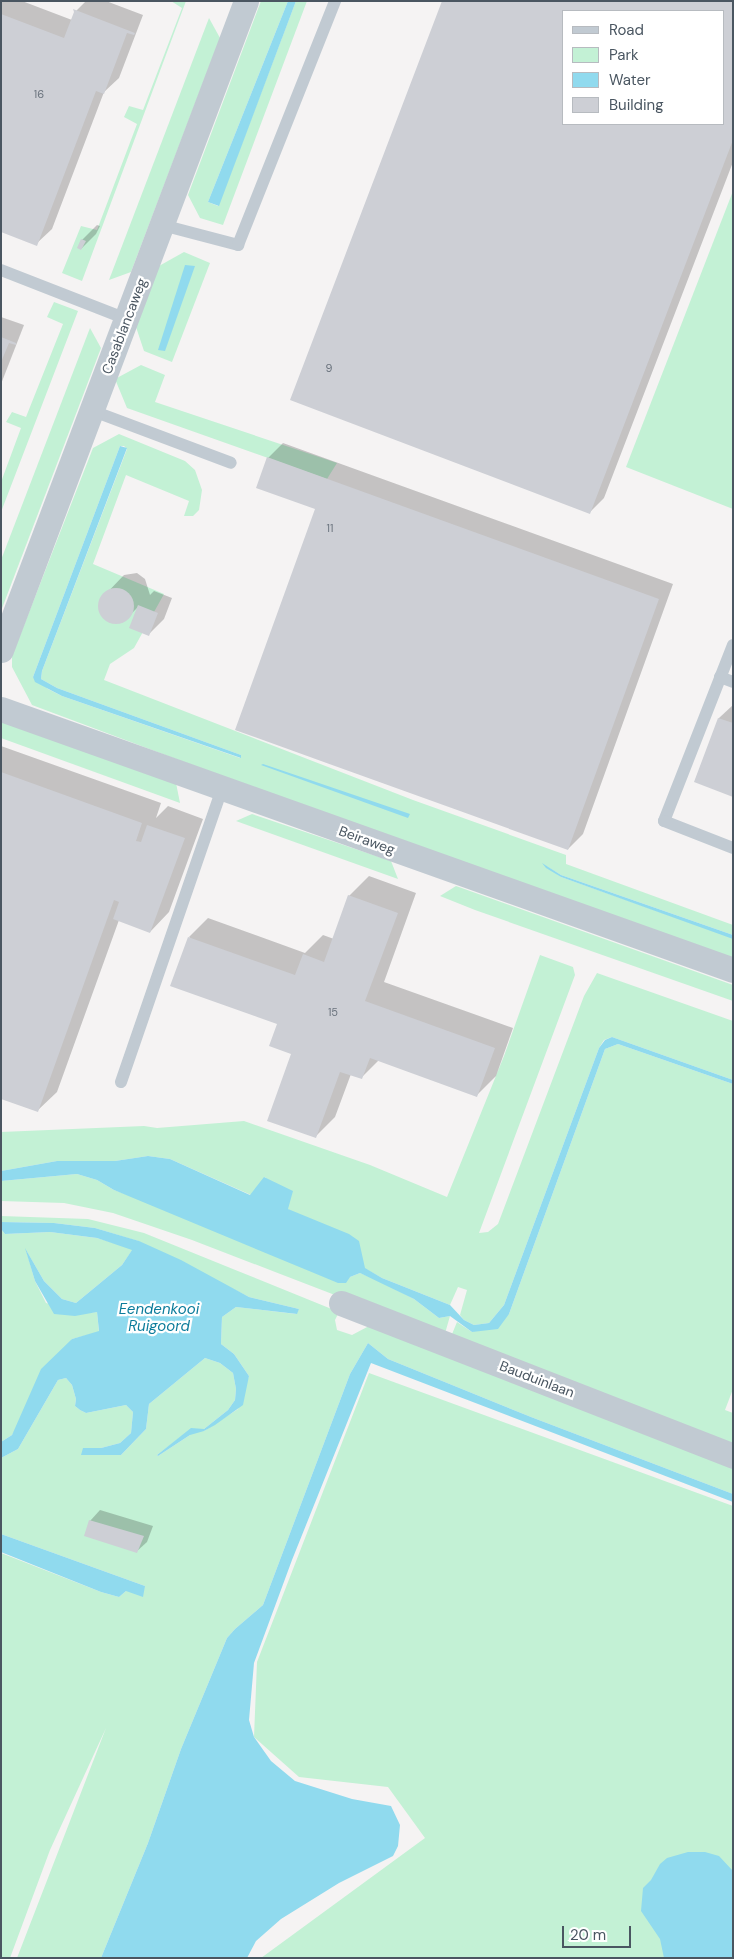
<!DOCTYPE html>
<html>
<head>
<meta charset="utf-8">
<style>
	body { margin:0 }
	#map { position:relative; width:734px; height:1959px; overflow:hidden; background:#f5f3f3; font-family:"DM Sans",sans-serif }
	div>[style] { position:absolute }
	.green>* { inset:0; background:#c3f1d5 }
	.water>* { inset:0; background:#90daee }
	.shadow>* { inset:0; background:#0003 }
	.building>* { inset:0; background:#cdcfd5 }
	.round { border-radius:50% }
	.service>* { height:12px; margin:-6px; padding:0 6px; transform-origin:6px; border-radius:6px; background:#c1cad2 }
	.minor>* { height:25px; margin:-12.5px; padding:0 12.5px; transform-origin:12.5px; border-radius:12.5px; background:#c1cad2 }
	span { translate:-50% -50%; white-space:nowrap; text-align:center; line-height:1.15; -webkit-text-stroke:4.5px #fff; paint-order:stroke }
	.number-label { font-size:11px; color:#6b747e }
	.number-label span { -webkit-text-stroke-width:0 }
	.street-label { font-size:14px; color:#4a5661 }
	.water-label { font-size:15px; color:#0c7c9b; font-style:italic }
	.frame { position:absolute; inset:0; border:2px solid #4a5661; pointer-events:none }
	.legend { position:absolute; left:562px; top:10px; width:162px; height:115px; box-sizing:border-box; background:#fff; border:1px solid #b7bbc0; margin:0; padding:6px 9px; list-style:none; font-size:15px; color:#4a5661 }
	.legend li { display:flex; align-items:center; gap:10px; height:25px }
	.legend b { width:25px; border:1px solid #b7bbc0 }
	.scale { position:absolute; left:562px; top:1926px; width:69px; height:22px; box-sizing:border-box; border:2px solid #4a5661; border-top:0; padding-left:6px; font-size:15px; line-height:18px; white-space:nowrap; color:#4a5661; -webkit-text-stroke:4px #fff; paint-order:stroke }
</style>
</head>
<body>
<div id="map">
	<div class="green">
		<i style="clip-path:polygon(171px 1px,186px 1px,82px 281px,62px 273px,81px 226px,97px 230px,137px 124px,124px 117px,129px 106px,143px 110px,182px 8px)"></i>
		<i style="clip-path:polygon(261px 1px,288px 1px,208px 202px,218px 206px,296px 1px,307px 1px,223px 225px,200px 218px,188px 195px)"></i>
		<i style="clip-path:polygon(209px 18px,220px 38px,131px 272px,109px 280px)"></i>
		<i style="clip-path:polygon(733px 191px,733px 509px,626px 467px)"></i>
		<i style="clip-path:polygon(184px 252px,210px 263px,172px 362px,144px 351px,136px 327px,159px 266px)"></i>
		<i style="clip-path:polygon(54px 302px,78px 311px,1px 512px,1px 482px,21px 428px,6px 422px,12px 412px,26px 417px,63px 324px,47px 317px)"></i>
		<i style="clip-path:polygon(90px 328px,101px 348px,1px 611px,1px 560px)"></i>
		<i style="clip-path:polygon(141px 365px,165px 375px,155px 402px,337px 463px,327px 479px,127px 408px,115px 379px)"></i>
		<i style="clip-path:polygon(evenodd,119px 434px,185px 461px,195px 470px,202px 490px,199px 510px,193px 516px,184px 516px,189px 501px,126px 475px,93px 564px,164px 594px,134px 648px,110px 664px,104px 680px,413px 800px,566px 855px,566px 864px,733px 925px,733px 935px,561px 875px,543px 864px,561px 877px,733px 938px,733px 960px,248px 786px,32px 705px,12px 667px,12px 656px,93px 448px,119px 434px,120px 446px,124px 446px,127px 449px,42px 671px,41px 679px,57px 688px,241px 755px,240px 758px,62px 696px,48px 689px,33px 677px,120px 446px)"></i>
		<i style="clip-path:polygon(1px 721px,176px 783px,180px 803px,1px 738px)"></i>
		<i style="clip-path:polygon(252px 814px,391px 861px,398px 879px,236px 821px)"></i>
		<i style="clip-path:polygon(456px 886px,733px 985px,733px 1001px,475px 910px,440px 896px)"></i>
		<i style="clip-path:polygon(540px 955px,573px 967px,575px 975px,479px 1233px,488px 1232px,498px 1224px,584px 996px,597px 973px,733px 1021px,733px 1080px,612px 1037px,604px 1040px,599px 1048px,504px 1305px,489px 1323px,474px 1325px,464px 1320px,460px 1315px,467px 1290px,458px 1287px,450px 1305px,382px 1278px,364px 1268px,288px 1209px,265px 1177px,251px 1195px,170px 1159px,148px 1156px,115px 1161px,57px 1161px,1px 1171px,1px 1132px,144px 1126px,157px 1128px,244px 1121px,370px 1165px,447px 1197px,504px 1056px)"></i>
		<i style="clip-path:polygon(evenodd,618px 1044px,733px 1084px,733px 1389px,725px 1410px,733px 1413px,733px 1494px,531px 1417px,388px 1359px,368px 1343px,350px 1374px,263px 1605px,235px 1629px,227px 1638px,181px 1749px,148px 1843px,101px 1958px,17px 1958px,106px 1728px,50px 1850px,10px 1958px,1px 1958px,1px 1553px,101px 1592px,119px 1597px,126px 1591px,145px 1586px,1px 1534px,1px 1458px,18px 1449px,58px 1380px,66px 1378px,72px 1385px,76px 1399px,75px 1406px,80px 1410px,86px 1413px,126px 1405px,133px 1412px,131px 1433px,120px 1443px,101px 1448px,83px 1448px,121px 1455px,146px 1429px,149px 1404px,205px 1358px,220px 1363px,233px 1373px,236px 1389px,235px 1400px,228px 1410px,204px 1429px,204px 1431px,238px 1409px,249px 1376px,234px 1354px,221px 1344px,222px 1317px,236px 1307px,296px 1314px,299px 1309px,249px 1297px,138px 1241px,95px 1228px,54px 1223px,1px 1222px,1px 1216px,88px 1219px,144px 1233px,339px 1312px,335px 1320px,337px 1330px,352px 1335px,369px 1326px,450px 1339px,457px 1322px,472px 1332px,509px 1314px,605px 1049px,618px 1044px,191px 1429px,190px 1435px,158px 1456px,157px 1455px,191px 1429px)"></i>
		<i style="clip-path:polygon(77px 1174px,97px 1180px,114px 1190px,350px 1277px,360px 1273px,377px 1280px,414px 1299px,439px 1318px,450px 1316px,444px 1337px,192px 1240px,113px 1213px,64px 1203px,1px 1201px,1px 1181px)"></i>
		<i style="clip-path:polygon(1px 1229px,5px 1234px,50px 1232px,97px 1238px,133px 1249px,122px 1265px,76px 1303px,62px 1299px,44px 1281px,26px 1250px,35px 1281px,46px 1303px,87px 1313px,97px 1312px,99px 1332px,72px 1339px,12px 1435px,1px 1442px)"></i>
		<i style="clip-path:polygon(369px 1373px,733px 1506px,733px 1958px,261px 1958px,425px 1838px,388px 1787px,299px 1777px,254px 1737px,257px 1662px)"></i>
	</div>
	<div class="water">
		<i style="clip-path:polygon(288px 1px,296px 1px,219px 206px,208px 202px)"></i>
		<i style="clip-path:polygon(185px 265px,195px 266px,165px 351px,158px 350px)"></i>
		<i style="clip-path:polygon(120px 446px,127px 448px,42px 671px,41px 679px,57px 688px,241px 755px,241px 758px,62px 696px,35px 682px,33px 677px)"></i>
		<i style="clip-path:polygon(263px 764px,410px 814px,408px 818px,261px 765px)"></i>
		<i style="clip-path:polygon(542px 863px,561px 875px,733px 935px,733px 939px,561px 877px,546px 868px)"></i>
		<i style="clip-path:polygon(612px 1037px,733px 1080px,733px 1084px,618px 1044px,605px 1049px,509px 1314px,498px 1329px,472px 1332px,450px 1316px,439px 1318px,414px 1299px,360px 1273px,350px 1277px,346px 1283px,338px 1283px,114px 1190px,97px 1180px,77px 1174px,1px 1181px,1px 1171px,57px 1161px,115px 1161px,148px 1156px,170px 1159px,250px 1195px,264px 1177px,293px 1191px,288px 1209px,349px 1234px,359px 1241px,365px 1268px,382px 1278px,450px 1305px,464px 1320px,474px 1325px,489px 1323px,504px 1305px,599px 1048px,605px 1040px)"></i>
		<i style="clip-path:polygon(1px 1222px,54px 1223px,95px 1228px,139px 1241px,181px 1260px,249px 1297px,299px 1309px,297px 1314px,236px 1307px,222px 1317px,221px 1344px,234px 1354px,249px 1376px,243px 1405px,215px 1425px,204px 1431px,190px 1435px,158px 1456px,157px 1455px,191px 1428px,204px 1429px,228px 1410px,235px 1400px,236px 1389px,233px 1373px,220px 1363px,205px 1358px,149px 1404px,146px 1429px,121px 1455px,81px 1455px,83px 1448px,101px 1448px,120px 1443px,131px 1433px,133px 1412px,126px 1405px,86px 1413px,80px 1410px,75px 1406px,76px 1399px,72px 1385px,66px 1378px,58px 1380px,18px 1449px,1px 1458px,1px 1442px,12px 1435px,41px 1369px,72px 1339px,99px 1331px,97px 1312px,75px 1316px,54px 1314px,35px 1281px,25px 1248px,44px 1281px,62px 1299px,76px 1303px,122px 1265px,132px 1250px,97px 1238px,50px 1232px,5px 1234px,1px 1229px)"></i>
		<i style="clip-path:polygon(368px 1343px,388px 1359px,531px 1417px,733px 1494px,733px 1502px,371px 1363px,292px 1560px,254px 1663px,249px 1720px,254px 1737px,271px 1761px,295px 1781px,352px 1799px,391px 1806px,400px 1825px,398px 1846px,393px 1856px,339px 1883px,281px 1919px,256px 1941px,247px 1958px,101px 1958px,148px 1843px,181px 1749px,227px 1638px,235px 1629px,263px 1605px,350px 1374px)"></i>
		<i style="clip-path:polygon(1px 1534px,145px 1586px,143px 1597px,126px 1591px,119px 1597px,101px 1592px,1px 1552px)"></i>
		<i style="clip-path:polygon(688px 1852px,705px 1852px,719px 1856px,733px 1871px,733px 1958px,664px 1958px,660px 1939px,641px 1911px,643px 1888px,651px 1880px,660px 1864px,667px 1858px)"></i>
	</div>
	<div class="shadow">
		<i style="clip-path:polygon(1px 1px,22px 1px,72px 20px,76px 11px,86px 1px,106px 1px,143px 15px,119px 78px,104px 92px,52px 229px,36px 244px,1px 231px)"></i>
		<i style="clip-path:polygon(evenodd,444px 1px,733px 1px,733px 162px,604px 498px,589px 513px,444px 1px,563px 11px,723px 11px,723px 124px,563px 124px,563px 11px)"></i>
		<i style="clip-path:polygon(97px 225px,100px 226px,96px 234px,81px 249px,82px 240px)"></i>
		<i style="clip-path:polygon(1px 317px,24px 325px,1px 384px)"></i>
		<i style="clip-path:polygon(283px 443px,673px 584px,583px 834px,568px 849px,316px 509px,268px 458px)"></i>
		<i style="clip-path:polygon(137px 573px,145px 579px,150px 595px,154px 591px,172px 598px,164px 619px,149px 634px,138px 607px,126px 619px,119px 622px,112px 622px,102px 614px,100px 600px,124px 575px)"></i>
		<i style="clip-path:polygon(733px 705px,733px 795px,695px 781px,719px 718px)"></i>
		<i style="clip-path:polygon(1px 746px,161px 803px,156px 818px,168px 806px,203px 819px,169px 912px,150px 932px,119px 920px,57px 1092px,37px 1111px,1px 1098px)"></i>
		<i style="clip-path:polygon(369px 876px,416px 893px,384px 982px,513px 1028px,496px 1076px,477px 1095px,379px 1060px,361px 1078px,351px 1074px,335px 1117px,315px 1137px,293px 1053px,278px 1023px,189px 937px,208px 918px,305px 953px,323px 935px,334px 939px,349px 896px)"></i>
		<i style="clip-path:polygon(100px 1510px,153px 1526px,147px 1542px,136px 1552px,90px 1521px)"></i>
	</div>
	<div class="building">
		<i style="clip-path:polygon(evenodd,442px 1px,733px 1px,733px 140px,590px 514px,290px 400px,442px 1px,563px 11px,723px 11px,723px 124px,563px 124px,563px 11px)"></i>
		<i style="clip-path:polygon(73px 9px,135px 33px,134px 35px,127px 33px,104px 94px,96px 91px,37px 246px,1px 232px,1px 14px,64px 38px,74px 12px)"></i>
		<i style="clip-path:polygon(81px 239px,86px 241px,81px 250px,77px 248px)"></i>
		<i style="clip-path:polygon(1px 337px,16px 343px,16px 345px,9px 343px,1px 362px)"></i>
		<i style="clip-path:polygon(267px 457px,659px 599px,568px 850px,235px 730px,315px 509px,256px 488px)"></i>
		<i class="round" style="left:98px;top:588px;width:36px;height:36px"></i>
		<i style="clip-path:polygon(138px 605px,158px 613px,149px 636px,129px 628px)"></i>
		<i style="clip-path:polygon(718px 718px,733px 723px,733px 797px,694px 782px)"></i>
		<i style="clip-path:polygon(1px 772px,142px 823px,136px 841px,141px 842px,147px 825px,185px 838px,150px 933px,113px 919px,119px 902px,114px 900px,38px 1112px,1px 1099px)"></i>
		<i style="clip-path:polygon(348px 895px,398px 913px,365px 1001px,495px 1048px,477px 1097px,370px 1058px,362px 1079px,340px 1072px,316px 1138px,267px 1121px,291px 1054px,269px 1046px,277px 1024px,170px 986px,188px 937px,295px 975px,303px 954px,324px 962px)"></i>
		<i style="clip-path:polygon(89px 1520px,144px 1536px,137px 1553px,84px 1536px)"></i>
	</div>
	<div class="service">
		<i style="left:162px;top:225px;width:79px;rotate:14.7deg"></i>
		<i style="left:238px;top:245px;width:263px;rotate:-68.3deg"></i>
		<i style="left:1px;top:270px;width:135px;rotate:21.3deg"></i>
		<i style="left:93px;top:411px;width:147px;rotate:20.6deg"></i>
		<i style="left:733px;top:645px;width:189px;rotate:111.4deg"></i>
		<i style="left:664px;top:821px;width:74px;rotate:21.4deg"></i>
		<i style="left:720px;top:677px;width:14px;rotate:21deg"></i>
		<i style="left:121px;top:1082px;width:311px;rotate:-71deg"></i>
	</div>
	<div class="minor">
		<i style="left:1px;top:650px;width:694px;rotate:-69.32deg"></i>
		<i style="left:1px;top:709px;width:777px;rotate:19.62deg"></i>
		<i style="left:341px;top:1303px;width:421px;rotate:21.3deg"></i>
	</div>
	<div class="number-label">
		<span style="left:39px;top:94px">16</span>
		<span style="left:329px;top:368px">9</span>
		<span style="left:330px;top:528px">11</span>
		<span style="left:333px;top:1012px">15</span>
	</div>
	<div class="street-label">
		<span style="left:124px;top:326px;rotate:-69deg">Casablancaweg</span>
		<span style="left:367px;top:840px;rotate:20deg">Beiraweg</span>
		<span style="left:537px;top:1379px;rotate:21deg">Bauduinlaan</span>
	</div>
	<div class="water-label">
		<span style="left:159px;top:1318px">Eendenkooi<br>Ruigoord</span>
	</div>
	<div class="frame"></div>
	<ul class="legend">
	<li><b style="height:6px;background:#c1cad2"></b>Road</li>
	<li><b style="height:14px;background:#c3f1d5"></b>Park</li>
	<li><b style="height:14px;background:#90daee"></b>Water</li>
	<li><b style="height:14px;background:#cdcfd5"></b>Building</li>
	</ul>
	<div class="scale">20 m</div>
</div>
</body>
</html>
